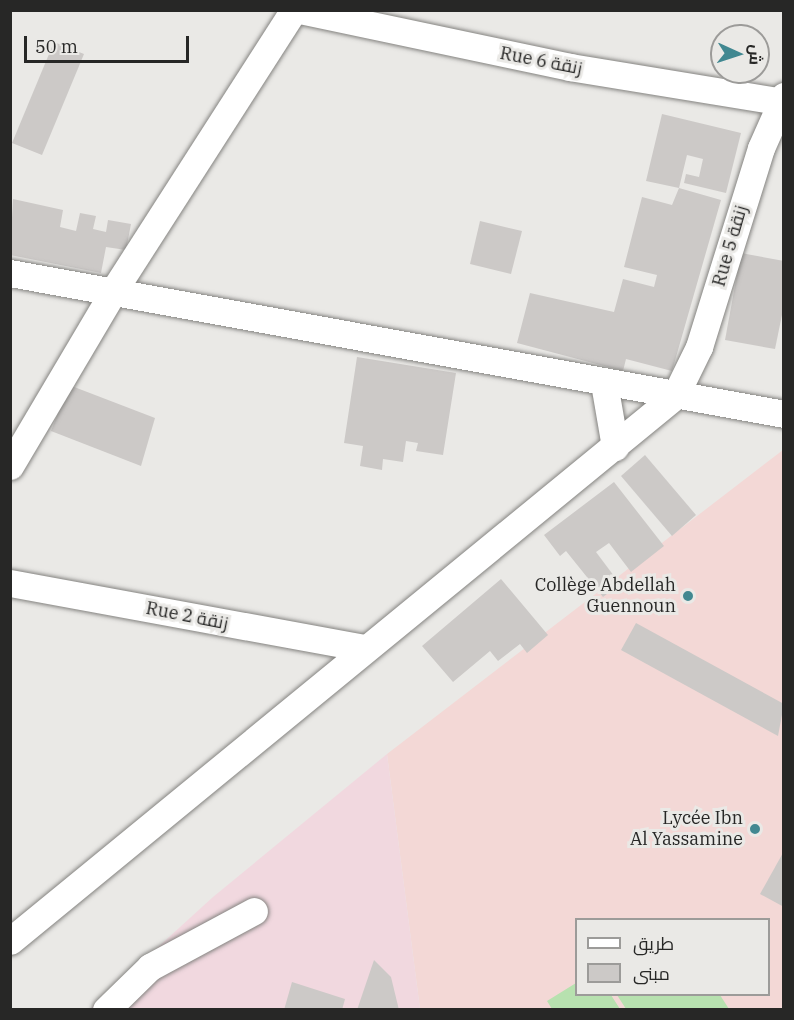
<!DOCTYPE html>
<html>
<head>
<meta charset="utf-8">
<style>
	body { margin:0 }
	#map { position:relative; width:794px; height:1020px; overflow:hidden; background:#eae9e6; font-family:"IBM Plex Serif",Cairo,serif }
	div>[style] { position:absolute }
	.education>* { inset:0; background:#f3d8d6 }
	.medical>* { inset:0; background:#f1d8df }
	.green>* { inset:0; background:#b7e1af }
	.building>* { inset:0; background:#ccc9c7 }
	.roads { filter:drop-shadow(0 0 2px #848380) drop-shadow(0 0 2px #848380) }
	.minor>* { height:27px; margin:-13.5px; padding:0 13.5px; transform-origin:13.5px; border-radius:13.5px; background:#fff }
	.dots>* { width:16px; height:16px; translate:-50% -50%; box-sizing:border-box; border:3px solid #eae9e6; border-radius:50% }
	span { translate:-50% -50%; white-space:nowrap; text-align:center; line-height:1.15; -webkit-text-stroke:6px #eae9e6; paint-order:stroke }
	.street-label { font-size:18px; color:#272726 }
	.poi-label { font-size:18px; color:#272726 }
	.right { translate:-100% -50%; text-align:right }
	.frame { position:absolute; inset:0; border:12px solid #272726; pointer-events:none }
	.legend { position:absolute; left:575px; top:918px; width:195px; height:78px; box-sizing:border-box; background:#eae9e6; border:2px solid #9c9b99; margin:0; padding:8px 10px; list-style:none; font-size:18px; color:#272726 }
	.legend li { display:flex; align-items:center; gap:12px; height:30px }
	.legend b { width:30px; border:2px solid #9c9b99 }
	.north { position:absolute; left:710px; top:24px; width:60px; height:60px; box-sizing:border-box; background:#eae9e6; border:2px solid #9c9b99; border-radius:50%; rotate:93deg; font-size:16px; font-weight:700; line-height:24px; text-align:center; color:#272726 }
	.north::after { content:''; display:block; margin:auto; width:21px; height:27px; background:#418891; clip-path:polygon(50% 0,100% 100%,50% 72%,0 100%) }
	.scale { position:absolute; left:24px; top:36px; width:165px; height:27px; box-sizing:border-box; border:3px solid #272726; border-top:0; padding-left:8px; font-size:18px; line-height:21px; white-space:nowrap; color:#272726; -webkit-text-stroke:4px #eae9e6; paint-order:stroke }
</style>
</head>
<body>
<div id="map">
	<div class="education">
		<i style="clip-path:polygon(evenodd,783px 450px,783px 1009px,420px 1009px,387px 754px,783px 450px,576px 920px,768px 920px,768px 994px,576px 994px,576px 920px)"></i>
	</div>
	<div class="medical">
		<i style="clip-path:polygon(387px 754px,420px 1009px,89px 1010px,213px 897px)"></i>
	</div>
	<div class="green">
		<i style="clip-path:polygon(576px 983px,576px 994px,611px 995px,620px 1009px,552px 1009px,547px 1001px)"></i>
		<i style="clip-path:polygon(617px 995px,720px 995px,729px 1009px,626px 1009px)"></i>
	</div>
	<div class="building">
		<i style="clip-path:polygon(54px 42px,84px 54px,42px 155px,12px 143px)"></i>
		<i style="clip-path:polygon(662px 114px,741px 133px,726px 193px,684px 183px,686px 174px,699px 177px,703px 159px,687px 155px,679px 188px,646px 181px)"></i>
		<i style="clip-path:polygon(679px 188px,721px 200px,672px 371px,626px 359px,623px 371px,517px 343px,530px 293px,614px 312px,623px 279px,654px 287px,657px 275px,624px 267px,642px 197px,672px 205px)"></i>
		<i style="clip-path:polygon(13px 199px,63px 210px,60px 227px,76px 231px,80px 213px,96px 216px,93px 229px,106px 232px,108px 220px,131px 224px,126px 250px,106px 247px,101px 273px,10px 255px)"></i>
		<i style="clip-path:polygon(480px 221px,522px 231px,511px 274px,470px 264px)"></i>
		<i style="clip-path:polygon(741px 253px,784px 261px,784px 305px,775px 349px,725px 340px)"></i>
		<i style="clip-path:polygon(357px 357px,456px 373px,443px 455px,416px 451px,418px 443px,406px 441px,403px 462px,383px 459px,382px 470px,360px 466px,363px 446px,344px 443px)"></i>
		<i style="clip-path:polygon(69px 385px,155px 418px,141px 466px,51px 431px)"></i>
		<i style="clip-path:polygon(645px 455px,696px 515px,672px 536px,621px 476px)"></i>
		<i style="clip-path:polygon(614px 482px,664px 546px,631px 572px,609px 543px,596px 552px,620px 584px,603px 597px,566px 551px,560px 556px,544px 535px)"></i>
		<i style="clip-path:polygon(501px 579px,548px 635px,527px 653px,520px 644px,498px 661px,490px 651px,453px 682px,422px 646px)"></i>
		<i style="clip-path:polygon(636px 623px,784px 704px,778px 736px,621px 650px)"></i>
		<i style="clip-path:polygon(784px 851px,784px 907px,760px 894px)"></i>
		<i style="clip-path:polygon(374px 960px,391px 977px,399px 1010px,357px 1010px)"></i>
		<i style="clip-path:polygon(292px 982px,345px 999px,342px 1010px,284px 1010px)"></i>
	</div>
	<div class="roads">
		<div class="minor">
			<i style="left:300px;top:10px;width:276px;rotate:11.9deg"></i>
			<i style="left:570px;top:67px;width:217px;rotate:9.3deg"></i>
			<i style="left:10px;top:273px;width:787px;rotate:10.32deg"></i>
			<i style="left:604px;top:383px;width:65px;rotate:80.2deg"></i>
			<i style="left:10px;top:466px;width:204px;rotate:-59.4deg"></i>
			<i style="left:114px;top:290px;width:333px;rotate:-57.3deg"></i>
			<i style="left:10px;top:583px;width:359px;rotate:10.4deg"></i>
			<i style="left:10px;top:941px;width:860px;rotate:-39.34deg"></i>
			<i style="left:675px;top:396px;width:55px;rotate:-63.9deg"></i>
			<i style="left:699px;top:347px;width:208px;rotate:-72.7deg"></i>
			<i style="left:761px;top:148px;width:57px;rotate:-66.1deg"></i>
			<i style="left:106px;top:1010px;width:62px;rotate:-44.3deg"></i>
			<i style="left:150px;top:967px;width:118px;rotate:-28.3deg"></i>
		</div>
	</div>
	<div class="dots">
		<i style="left:688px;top:596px;background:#418891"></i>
		<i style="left:755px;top:829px;background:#418891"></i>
	</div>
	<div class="street-label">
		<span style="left:541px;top:61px;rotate:11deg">Rue 6 زنقة</span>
		<span style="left:730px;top:246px;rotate:-74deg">Rue 5 زنقة</span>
		<span style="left:187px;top:616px;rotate:11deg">Rue 2 زنقة</span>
	</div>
	<div class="poi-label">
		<span class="right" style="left:676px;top:596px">Collège Abdellah<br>Guennoun</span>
		<span class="right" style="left:743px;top:829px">Lycée Ibn<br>Al Yassamine</span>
	</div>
	<div class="frame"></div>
	<ul class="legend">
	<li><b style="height:8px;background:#fff"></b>طريق</li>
	<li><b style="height:16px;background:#ccc9c7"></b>مبنى</li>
	</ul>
	<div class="north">ش</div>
	<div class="scale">50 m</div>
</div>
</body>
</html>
